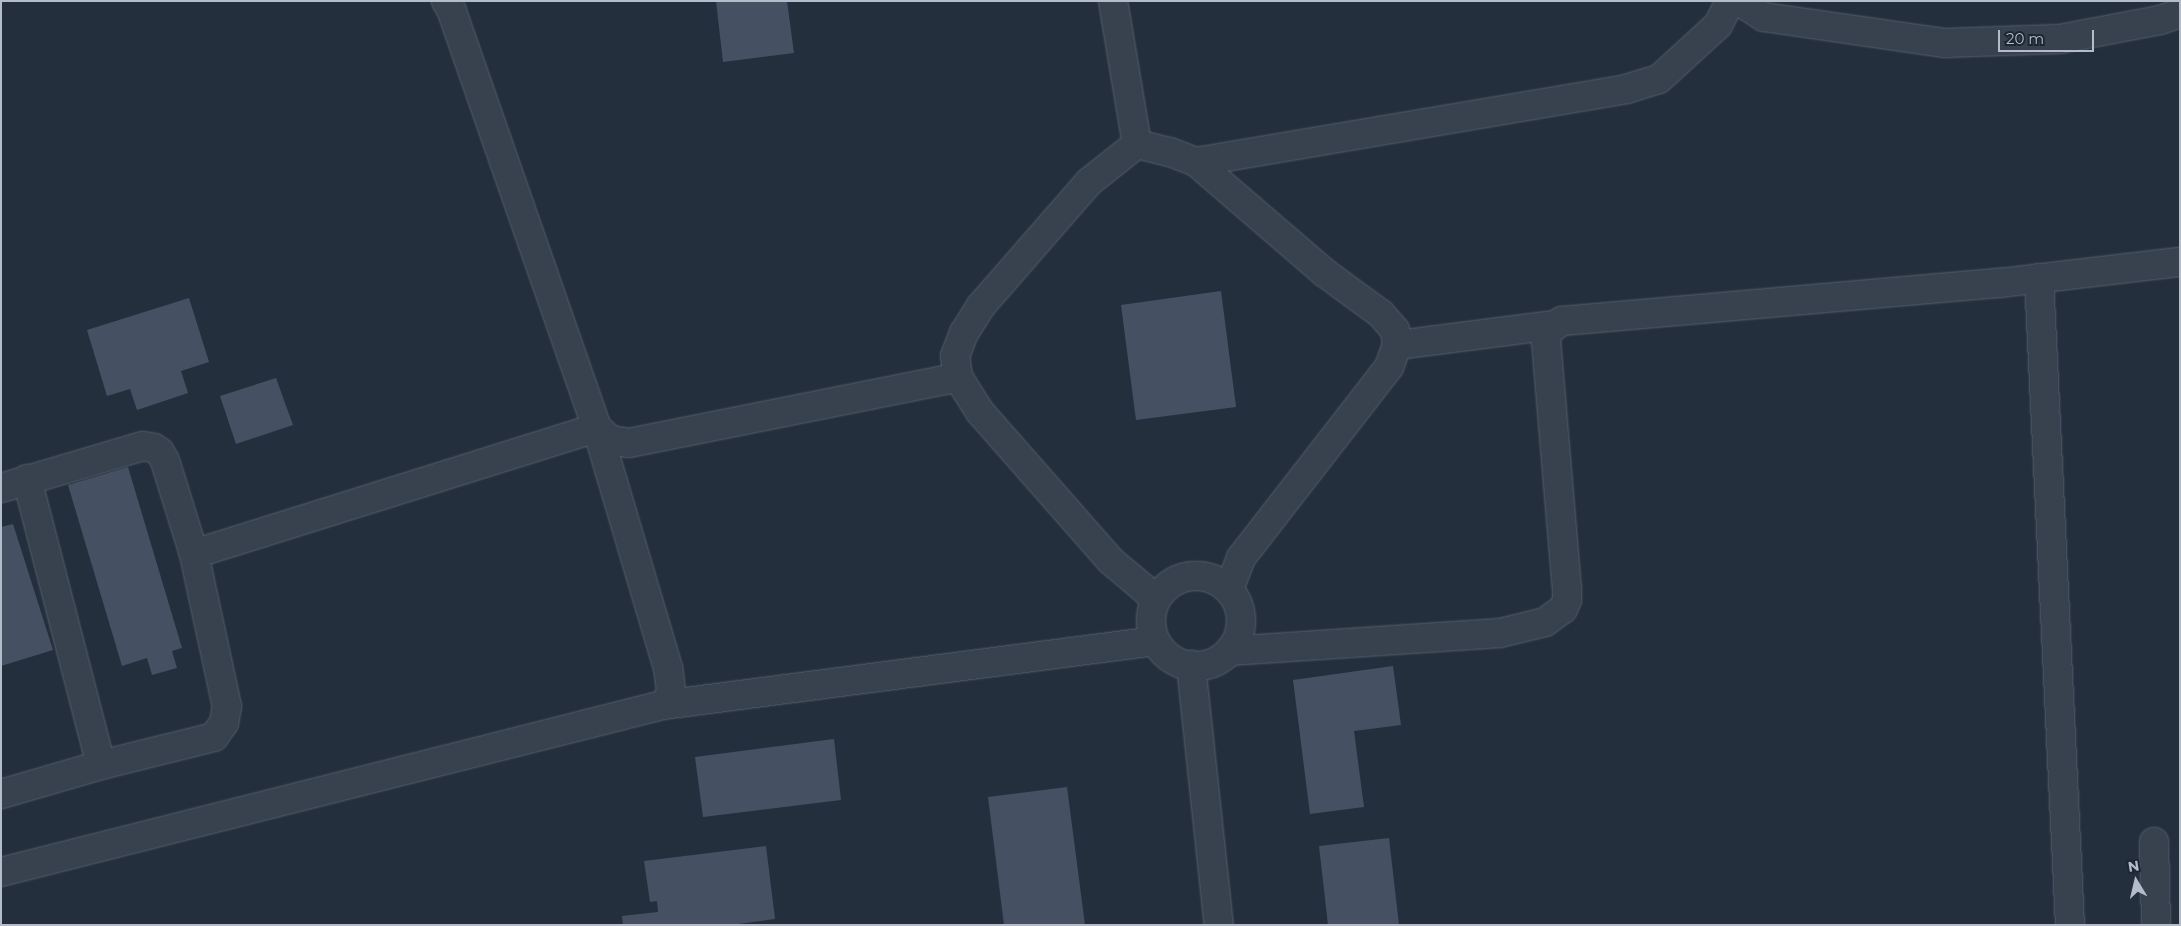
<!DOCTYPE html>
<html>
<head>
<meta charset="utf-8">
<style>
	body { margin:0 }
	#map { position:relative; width:2181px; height:926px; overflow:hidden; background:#242f3e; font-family:Montserrat,sans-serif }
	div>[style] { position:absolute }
	.building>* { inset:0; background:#455162 }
	.roads { filter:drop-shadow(0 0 1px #565f6c) drop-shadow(0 0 1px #565f6c) }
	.minor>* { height:28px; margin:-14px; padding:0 14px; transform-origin:14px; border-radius:14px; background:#38414e }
	.minor>.ring { margin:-14px; padding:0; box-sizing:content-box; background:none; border:28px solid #38414e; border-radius:50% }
	span { translate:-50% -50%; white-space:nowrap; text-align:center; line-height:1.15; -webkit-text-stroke:4.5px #1d2633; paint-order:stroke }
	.frame { position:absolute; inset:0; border:2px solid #b4bcc9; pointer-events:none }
	.north { position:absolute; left:2111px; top:856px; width:50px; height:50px; -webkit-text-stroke:4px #1d2633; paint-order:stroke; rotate:351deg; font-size:14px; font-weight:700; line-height:20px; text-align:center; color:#b4bcc9 }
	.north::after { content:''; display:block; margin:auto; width:18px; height:22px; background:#b4bcc9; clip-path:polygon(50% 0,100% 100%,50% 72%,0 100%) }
	.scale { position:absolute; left:1998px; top:30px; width:96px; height:22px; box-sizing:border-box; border:2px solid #b4bcc9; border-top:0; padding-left:6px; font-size:15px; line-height:18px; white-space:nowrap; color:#b4bcc9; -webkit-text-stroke:4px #1d2633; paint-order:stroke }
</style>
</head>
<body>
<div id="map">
	<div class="building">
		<i style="clip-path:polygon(716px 1px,787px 1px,794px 53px,723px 62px)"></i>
		<i style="clip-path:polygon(1221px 291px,1236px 407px,1136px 420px,1121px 305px)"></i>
		<i style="clip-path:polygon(189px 298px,209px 362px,181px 371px,188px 393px,137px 410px,130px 389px,107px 396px,87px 330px)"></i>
		<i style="clip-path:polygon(276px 378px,293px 425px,236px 444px,220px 396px)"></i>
		<i style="clip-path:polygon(128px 467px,182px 648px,172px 651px,177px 668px,152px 675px,147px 658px,122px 666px,68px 485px)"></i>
		<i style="clip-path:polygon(13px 524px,53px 650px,1px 666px,1px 527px)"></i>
		<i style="clip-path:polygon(1393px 666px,1401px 725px,1354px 731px,1364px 807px,1310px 814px,1293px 680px)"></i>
		<i style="clip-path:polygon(834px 739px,841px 800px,703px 817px,695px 757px)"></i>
		<i style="clip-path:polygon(1067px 787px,1085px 925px,1004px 925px,988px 797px)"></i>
		<i style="clip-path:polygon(1389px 838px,1399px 925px,1328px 925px,1319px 846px)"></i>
		<i style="clip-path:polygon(766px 846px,775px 919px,731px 925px,623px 925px,622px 916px,658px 912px,657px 901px,650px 902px,644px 861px)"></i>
	</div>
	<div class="roads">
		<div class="minor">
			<i style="left:1113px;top:1px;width:145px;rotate:80.5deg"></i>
			<i style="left:1739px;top:1px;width:30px;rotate:33deg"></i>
			<i style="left:1764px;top:17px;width:183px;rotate:8.2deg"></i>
			<i style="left:1945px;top:43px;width:115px;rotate:-2deg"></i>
			<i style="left:2060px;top:39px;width:102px;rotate:-10.8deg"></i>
			<i style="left:2160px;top:20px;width:21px;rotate:-19deg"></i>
			<i style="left:1196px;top:162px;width:436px;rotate:-9.6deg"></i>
			<i style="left:1626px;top:89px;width:34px;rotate:-17deg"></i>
			<i style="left:1659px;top:79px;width:80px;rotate:-42.5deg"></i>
			<i style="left:1718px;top:25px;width:27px;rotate:-63deg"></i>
			<i style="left:2039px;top:278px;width:648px;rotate:87.26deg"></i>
			<i style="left:1397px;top:345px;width:157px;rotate:-7.3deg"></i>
			<i style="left:597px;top:428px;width:18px;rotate:41deg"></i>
			<i style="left:611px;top:440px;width:18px;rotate:9deg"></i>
			<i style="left:629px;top:443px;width:336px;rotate:-11.3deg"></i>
			<i style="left:27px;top:479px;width:295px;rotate:75.5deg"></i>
			<i style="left:1px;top:488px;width:148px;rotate:-16.5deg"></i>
			<i style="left:143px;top:446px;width:11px;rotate:10deg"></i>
			<i style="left:154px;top:448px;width:7px;rotate:34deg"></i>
			<i style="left:160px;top:452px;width:10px;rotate:61deg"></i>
			<i style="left:165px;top:461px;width:97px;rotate:72.7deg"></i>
			<i style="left:194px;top:554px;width:156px;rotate:77.8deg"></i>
			<i style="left:227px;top:706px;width:17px;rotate:100deg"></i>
			<i style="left:224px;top:723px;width:17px;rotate:126deg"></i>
			<i style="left:214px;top:737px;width:116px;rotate:166.1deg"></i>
			<i style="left:101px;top:765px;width:104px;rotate:163.8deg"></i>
			<i style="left:194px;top:554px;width:422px;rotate:-17.4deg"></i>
			<i class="ring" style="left:1151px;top:576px;width:62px;height:62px"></i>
			<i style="left:1155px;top:601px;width:11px;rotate:-128deg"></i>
			<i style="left:1148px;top:592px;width:48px;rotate:-140deg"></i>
			<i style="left:1111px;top:561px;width:198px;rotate:-131.3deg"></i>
			<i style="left:980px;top:412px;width:41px;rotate:-122.2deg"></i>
			<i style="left:958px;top:377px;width:21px;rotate:-98deg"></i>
			<i style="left:955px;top:356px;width:25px;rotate:-69deg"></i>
			<i style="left:964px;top:333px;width:31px;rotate:-58deg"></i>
			<i style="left:980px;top:307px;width:166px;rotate:-48.9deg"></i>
			<i style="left:1089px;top:182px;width:61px;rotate:-38.4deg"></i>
			<i style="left:1137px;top:144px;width:34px;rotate:14deg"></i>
			<i style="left:1170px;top:152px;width:28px;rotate:21deg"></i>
			<i style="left:1196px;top:162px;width:170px;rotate:40.7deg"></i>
			<i style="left:1325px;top:273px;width:69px;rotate:36.2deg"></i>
			<i style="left:1381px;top:314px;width:21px;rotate:49deg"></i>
			<i style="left:1395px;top:330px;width:15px;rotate:82deg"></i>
			<i style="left:1397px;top:345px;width:23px;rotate:110deg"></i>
			<i style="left:1389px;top:367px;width:242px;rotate:127.8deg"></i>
			<i style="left:1241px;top:558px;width:34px;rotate:111deg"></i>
			<i style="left:1229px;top:651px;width:272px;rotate:-3.8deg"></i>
			<i style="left:1500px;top:633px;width:46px;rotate:-13.7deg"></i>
			<i style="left:1545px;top:622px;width:22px;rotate:-36deg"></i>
			<i style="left:1563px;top:609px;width:10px;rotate:-66deg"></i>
			<i style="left:1567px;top:600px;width:10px;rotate:-90deg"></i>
			<i style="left:1567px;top:590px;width:250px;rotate:-94.8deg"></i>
			<i style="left:1546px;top:341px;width:10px;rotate:-79deg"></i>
			<i style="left:1548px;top:331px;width:17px;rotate:-36deg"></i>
			<i style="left:1562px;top:321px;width:440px;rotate:-5deg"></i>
			<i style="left:2000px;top:283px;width:181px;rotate:-6.7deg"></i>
			<i style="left:1191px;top:665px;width:262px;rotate:83.9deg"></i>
			<i style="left:663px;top:705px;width:496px;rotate:-7.4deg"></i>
			<i style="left:2154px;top:842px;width:83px;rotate:88.6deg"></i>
			<i style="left:1px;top:872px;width:683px;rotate:-14.16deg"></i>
			<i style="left:663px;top:705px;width:7px;rotate:-45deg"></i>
			<i style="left:668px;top:700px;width:9px;rotate:-72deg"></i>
			<i style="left:671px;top:691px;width:23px;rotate:-97deg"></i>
			<i style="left:668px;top:668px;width:250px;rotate:-106.5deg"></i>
			<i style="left:597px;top:428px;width:441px;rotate:-109.2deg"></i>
			<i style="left:452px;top:11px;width:12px;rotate:-121deg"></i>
		</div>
	</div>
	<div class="frame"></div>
	<div class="north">N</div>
	<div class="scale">20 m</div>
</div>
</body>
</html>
